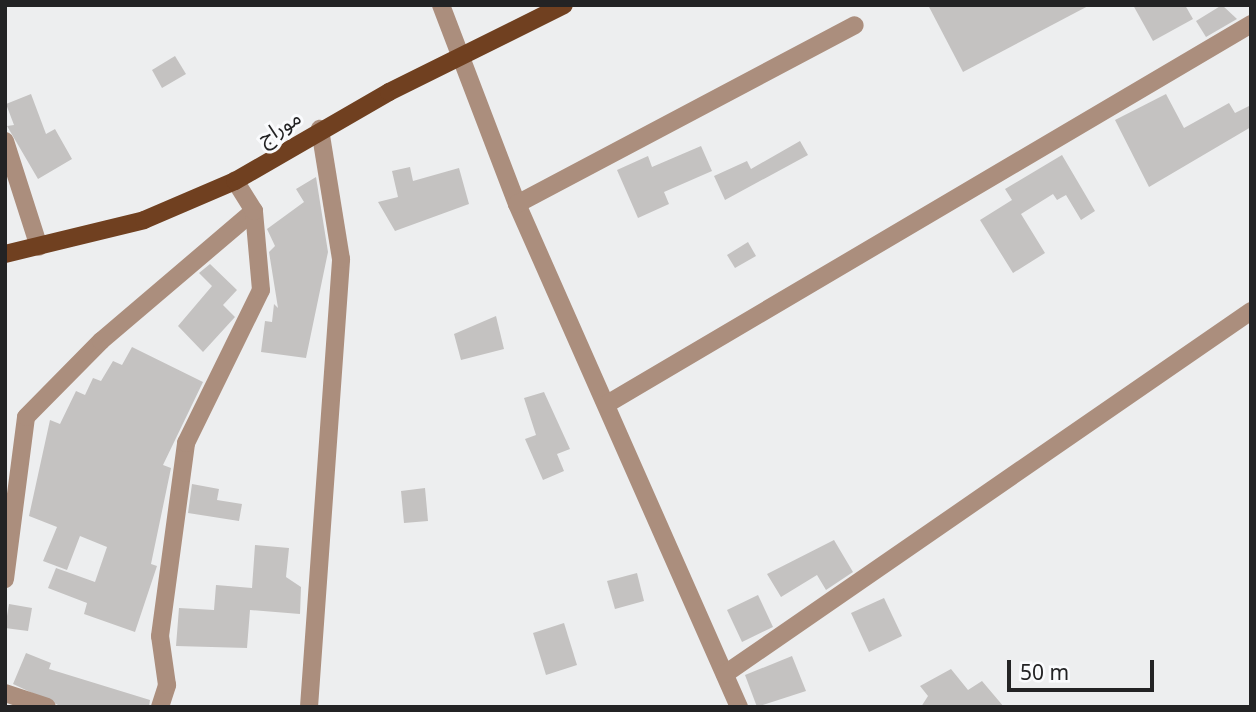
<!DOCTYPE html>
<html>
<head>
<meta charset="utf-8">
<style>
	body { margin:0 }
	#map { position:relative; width:1256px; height:712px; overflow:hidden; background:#edeeef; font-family:"Noto Sans","Noto Sans Arabic",sans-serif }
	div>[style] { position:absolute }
	.building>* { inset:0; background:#c4c2c1 }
	.minor>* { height:18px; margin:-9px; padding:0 9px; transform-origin:9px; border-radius:9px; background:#ab8e7d }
	.major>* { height:18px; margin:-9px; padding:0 9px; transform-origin:9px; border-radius:9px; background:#704020 }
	span { translate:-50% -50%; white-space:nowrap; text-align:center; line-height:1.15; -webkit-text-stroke:6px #fafbfd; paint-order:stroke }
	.street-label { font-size:21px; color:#232324 }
	.frame { position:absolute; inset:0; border:7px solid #232324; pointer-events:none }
	.scale { position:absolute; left:1007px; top:660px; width:147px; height:32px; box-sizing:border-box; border:4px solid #232324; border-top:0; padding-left:9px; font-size:21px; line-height:24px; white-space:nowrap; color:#232324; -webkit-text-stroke:5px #fafbfd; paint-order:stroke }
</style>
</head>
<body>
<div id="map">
	<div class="building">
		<i style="clip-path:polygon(928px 5px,1090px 5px,963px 72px)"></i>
		<i style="clip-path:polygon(1133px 5px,1185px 5px,1193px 19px,1153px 41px)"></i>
		<i style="clip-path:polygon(1222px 5px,1237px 19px,1206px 37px,1196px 21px)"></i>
		<i style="clip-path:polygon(175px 56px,186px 74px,162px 88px,152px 70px)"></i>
		<i style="clip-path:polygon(31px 94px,46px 134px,55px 129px,72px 159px,38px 179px,7px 126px,14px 125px,6px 104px)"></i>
		<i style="clip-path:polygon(1166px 94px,1184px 128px,1229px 103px,1235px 113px,1251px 105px,1251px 127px,1149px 187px,1115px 120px)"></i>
		<i style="clip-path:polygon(800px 141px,808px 155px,725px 200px,714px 176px,747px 161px,751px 169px)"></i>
		<i style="clip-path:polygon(701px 146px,712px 171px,664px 192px,669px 204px,638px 218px,617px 170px,648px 156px,652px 167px)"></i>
		<i style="clip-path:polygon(1062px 155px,1095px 211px,1081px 220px,1066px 195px,1057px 200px,1053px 194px,1021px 214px,1045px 253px,1013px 273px,980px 220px,1012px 200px,1005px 189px)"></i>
		<i style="clip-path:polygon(410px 167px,413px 181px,459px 168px,469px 204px,395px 231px,378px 202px,398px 197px,392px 171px)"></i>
		<i style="clip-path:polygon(316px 177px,328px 252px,306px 358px,261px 352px,265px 321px,272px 322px,274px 304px,278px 308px,269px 252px,275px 246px,267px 229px,304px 202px,296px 189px)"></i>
		<i style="clip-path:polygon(748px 242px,756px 256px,735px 268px,727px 255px)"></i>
		<i style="clip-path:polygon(210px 264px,237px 290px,223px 305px,235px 317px,203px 352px,178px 326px,212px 286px,199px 273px)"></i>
		<i style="clip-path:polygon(496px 316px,504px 349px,461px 360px,454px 334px)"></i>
		<i style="clip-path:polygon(132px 347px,203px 382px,163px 465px,171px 468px,151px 564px,157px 566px,135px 632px,84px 614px,87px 603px,48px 588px,56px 568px,95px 582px,107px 547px,80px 536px,67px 570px,43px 561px,57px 527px,29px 516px,50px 420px,60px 424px,76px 391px,85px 395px,93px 378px,101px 381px,113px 361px,122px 365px)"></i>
		<i style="clip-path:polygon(544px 392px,570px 449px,557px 454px,564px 471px,543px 480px,525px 439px,536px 435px,524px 398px)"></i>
		<i style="clip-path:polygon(192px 484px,219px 489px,217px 500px,242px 504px,239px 521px,188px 513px)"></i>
		<i style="clip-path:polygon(425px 488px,428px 521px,404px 523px,401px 491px)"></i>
		<i style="clip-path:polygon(834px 540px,853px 572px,826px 590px,817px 575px,781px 597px,767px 574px)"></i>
		<i style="clip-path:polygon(255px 545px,289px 548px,286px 577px,301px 587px,300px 614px,250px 610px,247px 648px,176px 646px,179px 608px,214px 610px,216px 585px,252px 588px)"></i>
		<i style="clip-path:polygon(637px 573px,644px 601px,615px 609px,607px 581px)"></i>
		<i style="clip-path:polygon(758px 595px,773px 627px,742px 642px,727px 610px)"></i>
		<i style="clip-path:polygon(884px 598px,902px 636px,869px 652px,851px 613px)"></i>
		<i style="clip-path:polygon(9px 604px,32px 608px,28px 631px,5px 628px)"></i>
		<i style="clip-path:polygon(564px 623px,577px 665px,546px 675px,533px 633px)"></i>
		<i style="clip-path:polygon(26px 653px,51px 663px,49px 669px,150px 700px,149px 707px,58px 705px,13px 684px)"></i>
		<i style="clip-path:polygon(792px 656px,806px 691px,757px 707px,745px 675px)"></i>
		<i style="clip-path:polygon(951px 669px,968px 690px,982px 681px,1004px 707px,921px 707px,928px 696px,920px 686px)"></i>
	</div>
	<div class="minor">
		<i style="left:441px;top:5px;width:213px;rotate:69.1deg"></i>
		<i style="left:517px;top:204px;width:550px;rotate:66.19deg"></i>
		<i style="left:5px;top:141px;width:111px;rotate:72.2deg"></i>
		<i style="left:517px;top:204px;width:382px;rotate:-27.9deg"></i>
		<i style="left:607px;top:404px;width:748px;rotate:-30.54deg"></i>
		<i style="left:5px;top:579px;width:163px;rotate:-82.6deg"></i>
		<i style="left:26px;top:417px;width:107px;rotate:-45.4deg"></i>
		<i style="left:101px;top:341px;width:201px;rotate:-40.4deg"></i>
		<i style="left:725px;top:674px;width:639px;rotate:-34.61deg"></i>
		<i style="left:5px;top:693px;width:44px;rotate:18.4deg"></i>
		<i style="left:160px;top:707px;width:23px;rotate:-72deg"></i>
		<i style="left:167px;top:685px;width:49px;rotate:-98.1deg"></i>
		<i style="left:160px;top:636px;width:195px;rotate:-82.3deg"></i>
		<i style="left:186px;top:443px;width:170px;rotate:-63.9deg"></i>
		<i style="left:261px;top:290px;width:79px;rotate:-95.1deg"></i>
		<i style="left:254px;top:211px;width:36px;rotate:-122deg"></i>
		<i style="left:309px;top:707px;width:449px;rotate:-85.9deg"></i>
		<i style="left:341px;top:259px;width:132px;rotate:-99.2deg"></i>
	</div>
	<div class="major">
		<i style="left:5px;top:254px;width:143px;rotate:-13.7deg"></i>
		<i style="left:144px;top:220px;width:99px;rotate:-23.2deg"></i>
		<i style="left:235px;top:181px;width:178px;rotate:-30deg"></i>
		<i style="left:389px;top:92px;width:195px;rotate:-26.4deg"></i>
	</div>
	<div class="street-label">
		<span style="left:279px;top:127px;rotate:-32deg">موراج</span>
	</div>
	<div class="frame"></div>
	<div class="scale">50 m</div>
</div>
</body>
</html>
